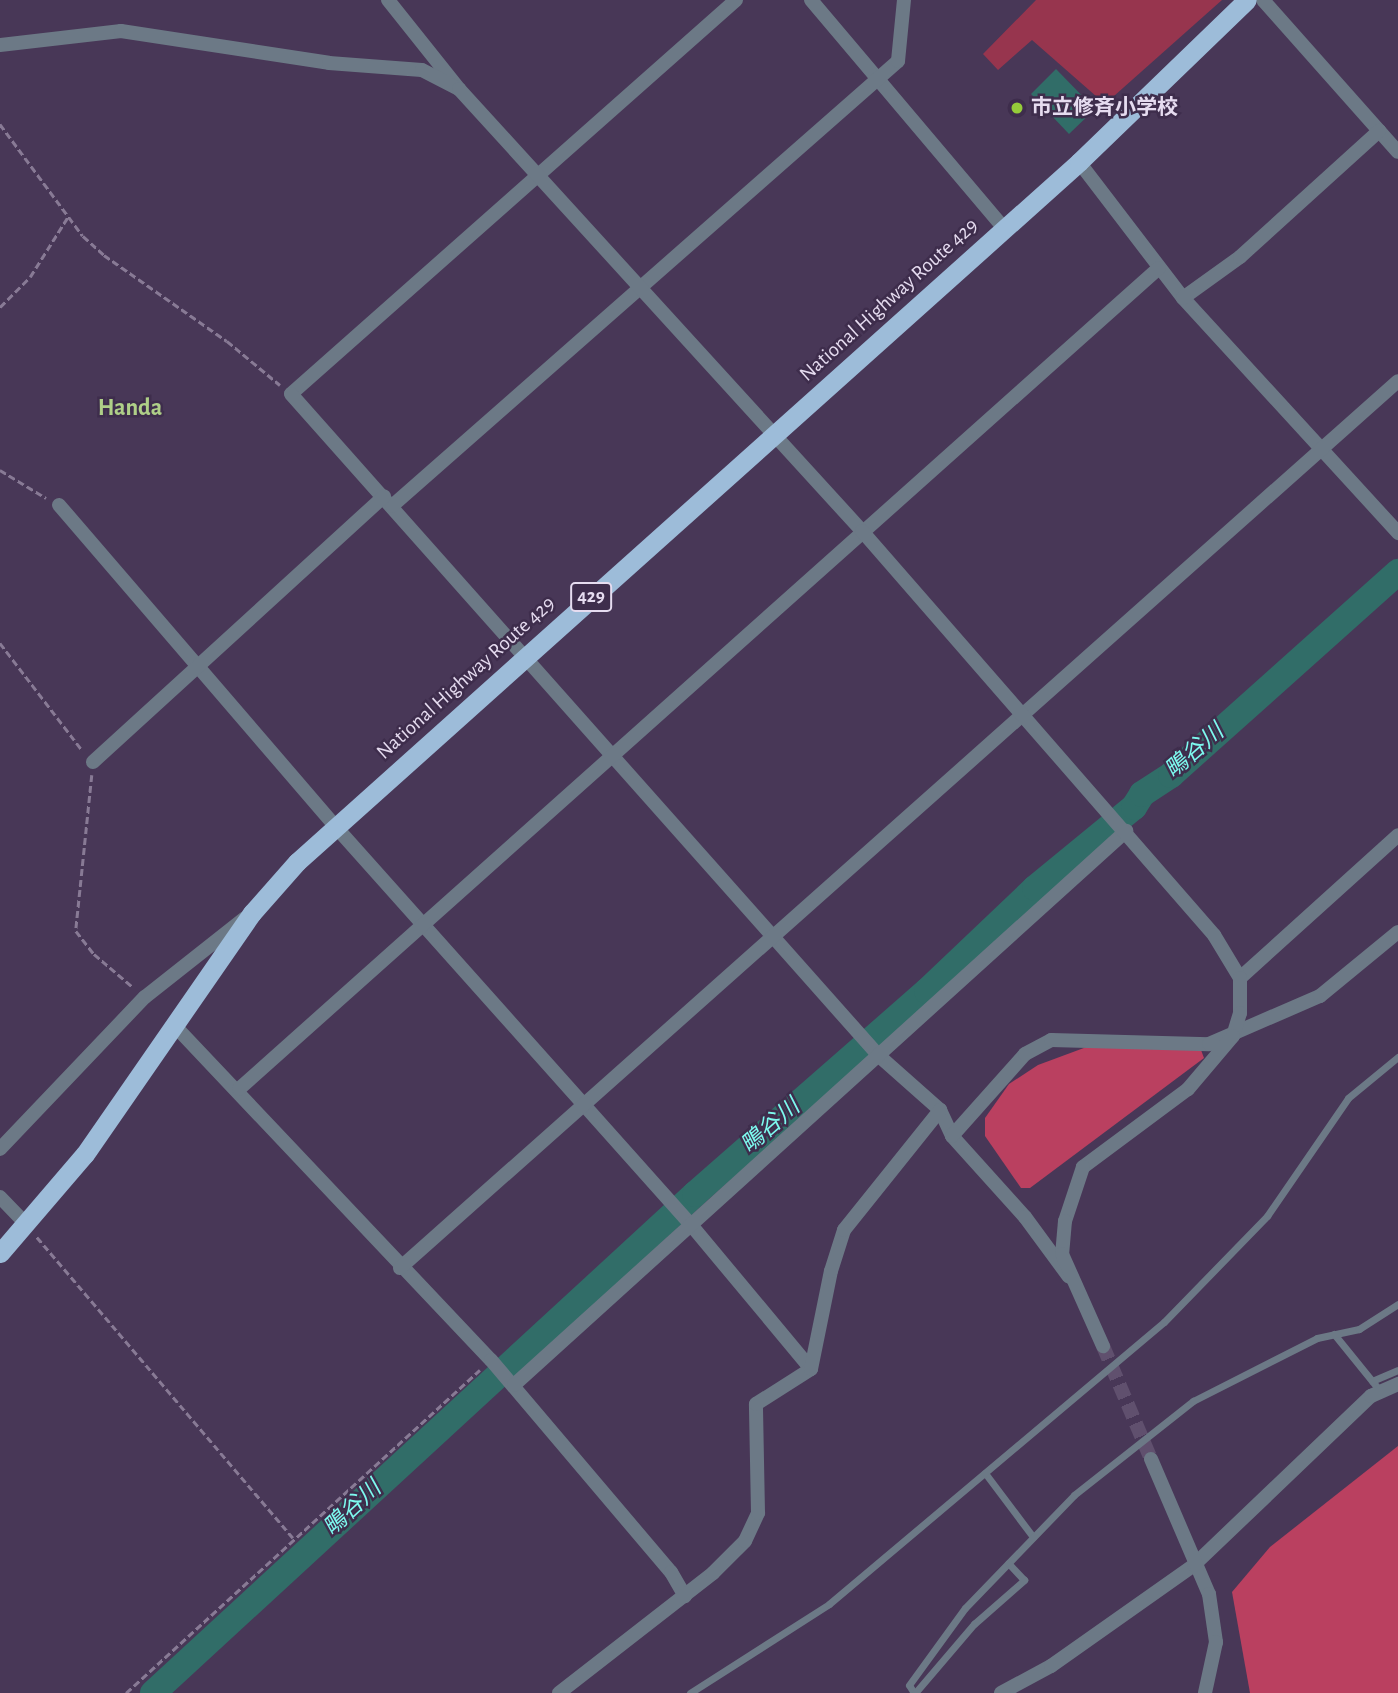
<!DOCTYPE html>
<html>
<head>
<meta charset="utf-8">
<style>
	body { margin:0 }
	#map { position:relative; width:1398px; height:1693px; overflow:hidden; background:#483757; font-family:"Alegreya Sans","Noto Sans JP",sans-serif }
	div>[style] { position:absolute }
	.green>* { inset:0; background:#97354e }
	.forest>* { inset:0; background:#ba4060 }
	.water>* { inset:0; background:#316d68 }
	.river>* { height:26px; margin:-13px; padding:0 13px; transform-origin:13px; border-radius:13px; background:#316d68 }
	.tertiary-tunnel>* { height:14px; margin-top:-7px; transform-origin:0; background:repeating-linear-gradient(90deg,#60506e 0 14px,transparent 0 21px) }
	.path>* { height:2.5px; margin-top:-1.25px; transform-origin:0; background:repeating-linear-gradient(90deg,#887a95 0 7px,transparent 0 10.5px) }
	.service>* { height:7px; margin:-3.5px; padding:0 3.5px; transform-origin:3.5px; border-radius:3.5px; background:#6c7986 }
	.minor>* { height:14px; margin:-7px; padding:0 7px; transform-origin:7px; border-radius:7px; background:#6c7986 }
	.tertiary>* { height:14px; margin:-7px; padding:0 7px; transform-origin:7px; border-radius:7px; background:#6c7986 }
	.trunk>* { height:19px; margin:-9.5px; padding:0 9.5px; transform-origin:9.5px; border-radius:9.5px; background:#9dbcd9 }
	.dots>* { width:19px; height:19px; translate:-50% -50%; box-sizing:border-box; border:4px solid #3e2d4c; border-radius:50% }
	span { translate:-50% -50%; white-space:nowrap; text-align:center; line-height:1.15; -webkit-text-stroke:5px #3e2d4c; paint-order:stroke }
	.shield-label span { padding:2px 5px; background:#3e2d4c; border:2px solid; border-radius:5px; -webkit-text-stroke-width:0 }
	.shield-label { font-size:19px; color:#e6dcf0; font-weight:700 }
	.poi-label { font-size:21px; color:#e6dcf0; font-weight:700 }
	.left { translate:0 -50%; text-align:left }
	.street-label { font-size:21px; color:#e6dcf0 }
	.water-label { font-size:23px; color:#7dfaef; font-style:italic }
	.quarter-label { font-size:24px; color:#afcf88; font-weight:700 }
</style>
</head>
<body>
<div id="map">
	<div class="green">
		<i style="clip-path:polygon(1036px 0,1222px 0,1105px 104px,1032px 40px,998px 70px,983px 54px)"></i>
	</div>
	<div class="forest">
		<i style="clip-path:polygon(1100px 1042px,1201px 1050px,1204px 1058px,1030px 1188px,1021px 1188px,985px 1136px,985px 1118px,1009px 1084px,1038px 1065px)"></i>
		<i style="clip-path:polygon(1398px 1446px,1398px 1693px,1250px 1693px,1232px 1592px,1270px 1547px)"></i>
	</div>
	<div class="water">
		<i style="clip-path:polygon(1056px 69px,1095px 109px,1069px 134px,1031px 94px)"></i>
	</div>
	<div class="river">
		<i style="left:153px;top:1693px;width:737px;rotate:-42.63deg"></i>
		<i style="left:695px;top:1194px;width:308px;rotate:-41.2deg"></i>
		<i style="left:927px;top:991px;width:149px;rotate:-43.6deg"></i>
		<i style="left:1035px;top:888px;width:128px;rotate:-39.3deg"></i>
		<i style="left:1134px;top:807px;width:15px;rotate:-58deg"></i>
		<i style="left:1142px;top:794px;width:35px;rotate:-33deg"></i>
		<i style="left:1171px;top:775px;width:305px;rotate:-41.8deg"></i>
	</div>
	<div class="tertiary-tunnel">
		<i style="left:1103px;top:1346px;width:123px;rotate:67deg"></i>
	</div>
	<div class="path">
		<i style="left:0;top:124px;width:139px;rotate:53.5deg"></i>
		<i style="left:83px;top:236px;width:28px;rotate:42deg"></i>
		<i style="left:104px;top:255px;width:150px;rotate:35deg"></i>
		<i style="left:227px;top:341px;width:69px;rotate:39.7deg"></i>
		<i style="left:0;top:307px;width:42px;rotate:-45deg"></i>
		<i style="left:30px;top:277px;width:73px;rotate:-57.8deg"></i>
		<i style="left:0;top:470px;width:54px;rotate:31.3deg"></i>
		<i style="left:0;top:643px;width:136px;rotate:52.5deg"></i>
		<i style="left:92px;top:775px;width:157px;rotate:95.9deg"></i>
		<i style="left:76px;top:931px;width:29px;rotate:52deg"></i>
		<i style="left:94px;top:954px;width:52px;rotate:40.4deg"></i>
		<i style="left:37px;top:1237px;width:395px;rotate:49.6deg"></i>
		<i style="left:126px;top:1693px;width:479px;rotate:-42.4deg"></i>
	</div>
	<div class="service">
		<i style="left:1334px;top:1334px;width:75px;rotate:51deg"></i>
		<i style="left:1372px;top:1381px;width:28px;rotate:-23deg"></i>
		<i style="left:985px;top:1473px;width:80px;rotate:53.1deg"></i>
		<i style="left:690px;top:1693px;width:165px;rotate:-32.6deg"></i>
		<i style="left:829px;top:1604px;width:438px;rotate:-40.1deg"></i>
		<i style="left:1164px;top:1322px;width:148px;rotate:-45.8deg"></i>
		<i style="left:1267px;top:1216px;width:143px;rotate:-55.5deg"></i>
		<i style="left:1348px;top:1098px;width:65px;rotate:-39.4deg"></i>
		<i style="left:914px;top:1693px;width:9px;rotate:-122deg"></i>
		<i style="left:909px;top:1685px;width:95px;rotate:-54deg"></i>
		<i style="left:965px;top:1608px;width:157px;rotate:-46deg"></i>
		<i style="left:1074px;top:1495px;width:152px;rotate:-38.3deg"></i>
		<i style="left:1193px;top:1401px;width:139px;rotate:-26.9deg"></i>
		<i style="left:1317px;top:1338px;width:43px;rotate:-12.1deg"></i>
		<i style="left:1359px;top:1329px;width:46px;rotate:-32.7deg"></i>
		<i style="left:915px;top:1693px;width:91px;rotate:-49.5deg"></i>
		<i style="left:974px;top:1624px;width:67px;rotate:-41.3deg"></i>
		<i style="left:1024px;top:1580px;width:23px;rotate:-133deg"></i>
	</div>
	<div class="minor">
		<i style="left:388px;top:0;width:114px;rotate:51.4deg"></i>
		<i style="left:736px;top:0;width:594px;rotate:138.48deg"></i>
		<i style="left:291px;top:394px;width:884px;rotate:48.39deg"></i>
		<i style="left:878px;top:1055px;width:83px;rotate:41.6deg"></i>
		<i style="left:940px;top:1110px;width:29px;rotate:65deg"></i>
		<i style="left:952px;top:1136px;width:109px;rotate:48deg"></i>
		<i style="left:1025px;top:1217px;width:74px;rotate:53.7deg"></i>
		<i style="left:811px;top:0;width:297px;rotate:49.8deg"></i>
		<i style="left:1263px;top:0;width:203px;rotate:48.4deg"></i>
		<i style="left:1079px;top:162px;width:171px;rotate:52.6deg"></i>
		<i style="left:1183px;top:298px;width:319px;rotate:47.5deg"></i>
		<i style="left:1183px;top:298px;width:70px;rotate:-35.7deg"></i>
		<i style="left:1240px;top:257px;width:188px;rotate:-42.2deg"></i>
		<i style="left:59px;top:505px;width:423px;rotate:49.3deg"></i>
		<i style="left:335px;top:826px;width:536px;rotate:48.25deg"></i>
		<i style="left:692px;top:1226px;width:186px;rotate:50.2deg"></i>
		<i style="left:392px;top:506px;width:674px;rotate:-41.33deg"></i>
		<i style="left:898px;top:61px;width:61px;rotate:-84.4deg"></i>
		<i style="left:93px;top:762px;width:394px;rotate:-42.4deg"></i>
		<i style="left:1240px;top:978px;width:213px;rotate:-42.1deg"></i>
		<i style="left:174px;top:1025px;width:461px;rotate:46.6deg"></i>
		<i style="left:491px;top:1360px;width:278px;rotate:49.7deg"></i>
		<i style="left:671px;top:1572px;width:28px;rotate:60deg"></i>
		<i style="left:239px;top:1089px;width:1233px;rotate:-41.75deg"></i>
		<i style="left:952px;top:1136px;width:110px;rotate:-48.3deg"></i>
		<i style="left:1025px;top:1054px;width:30px;rotate:-28deg"></i>
		<i style="left:1051px;top:1040px;width:158px;rotate:1.5deg"></i>
		<i style="left:1209px;top:1044px;width:121px;rotate:-23.4deg"></i>
		<i style="left:1320px;top:996px;width:101px;rotate:-39.4deg"></i>
		<i style="left:0;top:1149px;width:210px;rotate:-46.4deg"></i>
		<i style="left:145px;top:997px;width:127px;rotate:-38.3deg"></i>
		<i style="left:0;top:1197px;width:39px;rotate:46deg"></i>
		<i style="left:400px;top:1268px;width:1335px;rotate:-41.63deg"></i>
		<i style="left:514px;top:1385px;width:826px;rotate:-42.15deg"></i>
		<i style="left:559px;top:1693px;width:195px;rotate:-37.9deg"></i>
		<i style="left:713px;top:1573px;width:45px;rotate:-45deg"></i>
		<i style="left:745px;top:1541px;width:31px;rotate:-65deg"></i>
		<i style="left:758px;top:1513px;width:109px;rotate:-91.1deg"></i>
		<i style="left:756px;top:1404px;width:65px;rotate:-32.5deg"></i>
		<i style="left:811px;top:1369px;width:100px;rotate:-78.5deg"></i>
		<i style="left:831px;top:1271px;width:43px;rotate:-72.4deg"></i>
		<i style="left:844px;top:1230px;width:154px;rotate:-51.3deg"></i>
		<i style="left:1001px;top:1693px;width:57px;rotate:-28.4deg"></i>
		<i style="left:1051px;top:1666px;width:175px;rotate:-35.2deg"></i>
		<i style="left:1194px;top:1565px;width:245px;rotate:-43.7deg"></i>
		<i style="left:1371px;top:1396px;width:30px;rotate:-24deg"></i>
	</div>
	<div class="tertiary">
		<i style="left:0;top:45px;width:122px;rotate:-6.6deg"></i>
		<i style="left:121px;top:31px;width:210px;rotate:8.7deg"></i>
		<i style="left:329px;top:63px;width:93px;rotate:4.3deg"></i>
		<i style="left:422px;top:70px;width:42px;rotate:27.2deg"></i>
		<i style="left:459px;top:89px;width:598px;rotate:47.64deg"></i>
		<i style="left:862px;top:531px;width:536px;rotate:48.93deg"></i>
		<i style="left:1214px;top:935px;width:50px;rotate:58.8deg"></i>
		<i style="left:1240px;top:978px;width:35px;rotate:90deg"></i>
		<i style="left:1240px;top:1013px;width:24px;rotate:107deg"></i>
		<i style="left:1233px;top:1036px;width:70px;rotate:130.3deg"></i>
		<i style="left:1188px;top:1089px;width:131px;rotate:143.4deg"></i>
		<i style="left:1083px;top:1167px;width:57px;rotate:108.4deg"></i>
		<i style="left:1065px;top:1221px;width:33px;rotate:95deg"></i>
		<i style="left:1062px;top:1254px;width:101px;rotate:66deg"></i>
		<i style="left:1151px;top:1459px;width:147px;rotate:66.8deg"></i>
		<i style="left:1209px;top:1594px;width:49px;rotate:81.7deg"></i>
		<i style="left:1216px;top:1642px;width:52px;rotate:102.2deg"></i>
	</div>
	<div class="trunk">
		<i style="left:0;top:1253px;width:130px;rotate:-49.4deg"></i>
		<i style="left:85px;top:1154px;width:293px;rotate:-55.3deg"></i>
		<i style="left:252px;top:913px;width:68px;rotate:-48.6deg"></i>
		<i style="left:297px;top:862px;width:1050px;rotate:-41.83deg"></i>
		<i style="left:1079px;top:162px;width:233px;rotate:-44deg"></i>
	</div>
	<div class="dots">
		<i style="left:1017px;top:108px;background:#95cc3a"></i>
	</div>
	<div class="shield-label">
		<span style="left:591px;top:597px">429</span>
	</div>
	<div class="poi-label">
		<span class="left" style="left:1031px;top:108px">市立修斉小学校</span>
	</div>
	<div class="street-label">
		<span style="left:889px;top:300px;rotate:-42deg">National Highway Route 429</span>
		<span style="left:466px;top:678px;rotate:-42deg">National Highway Route 429</span>
	</div>
	<div class="water-label">
		<span style="left:1195px;top:752px;rotate:-41deg">鴫谷川</span>
		<span style="left:771px;top:1127px;rotate:-41deg">鴫谷川</span>
		<span style="left:353px;top:1509px;rotate:-43deg">鴫谷川</span>
	</div>
	<div class="quarter-label">
		<span style="left:130px;top:409px">Handa</span>
	</div>
</div>
</body>
</html>
